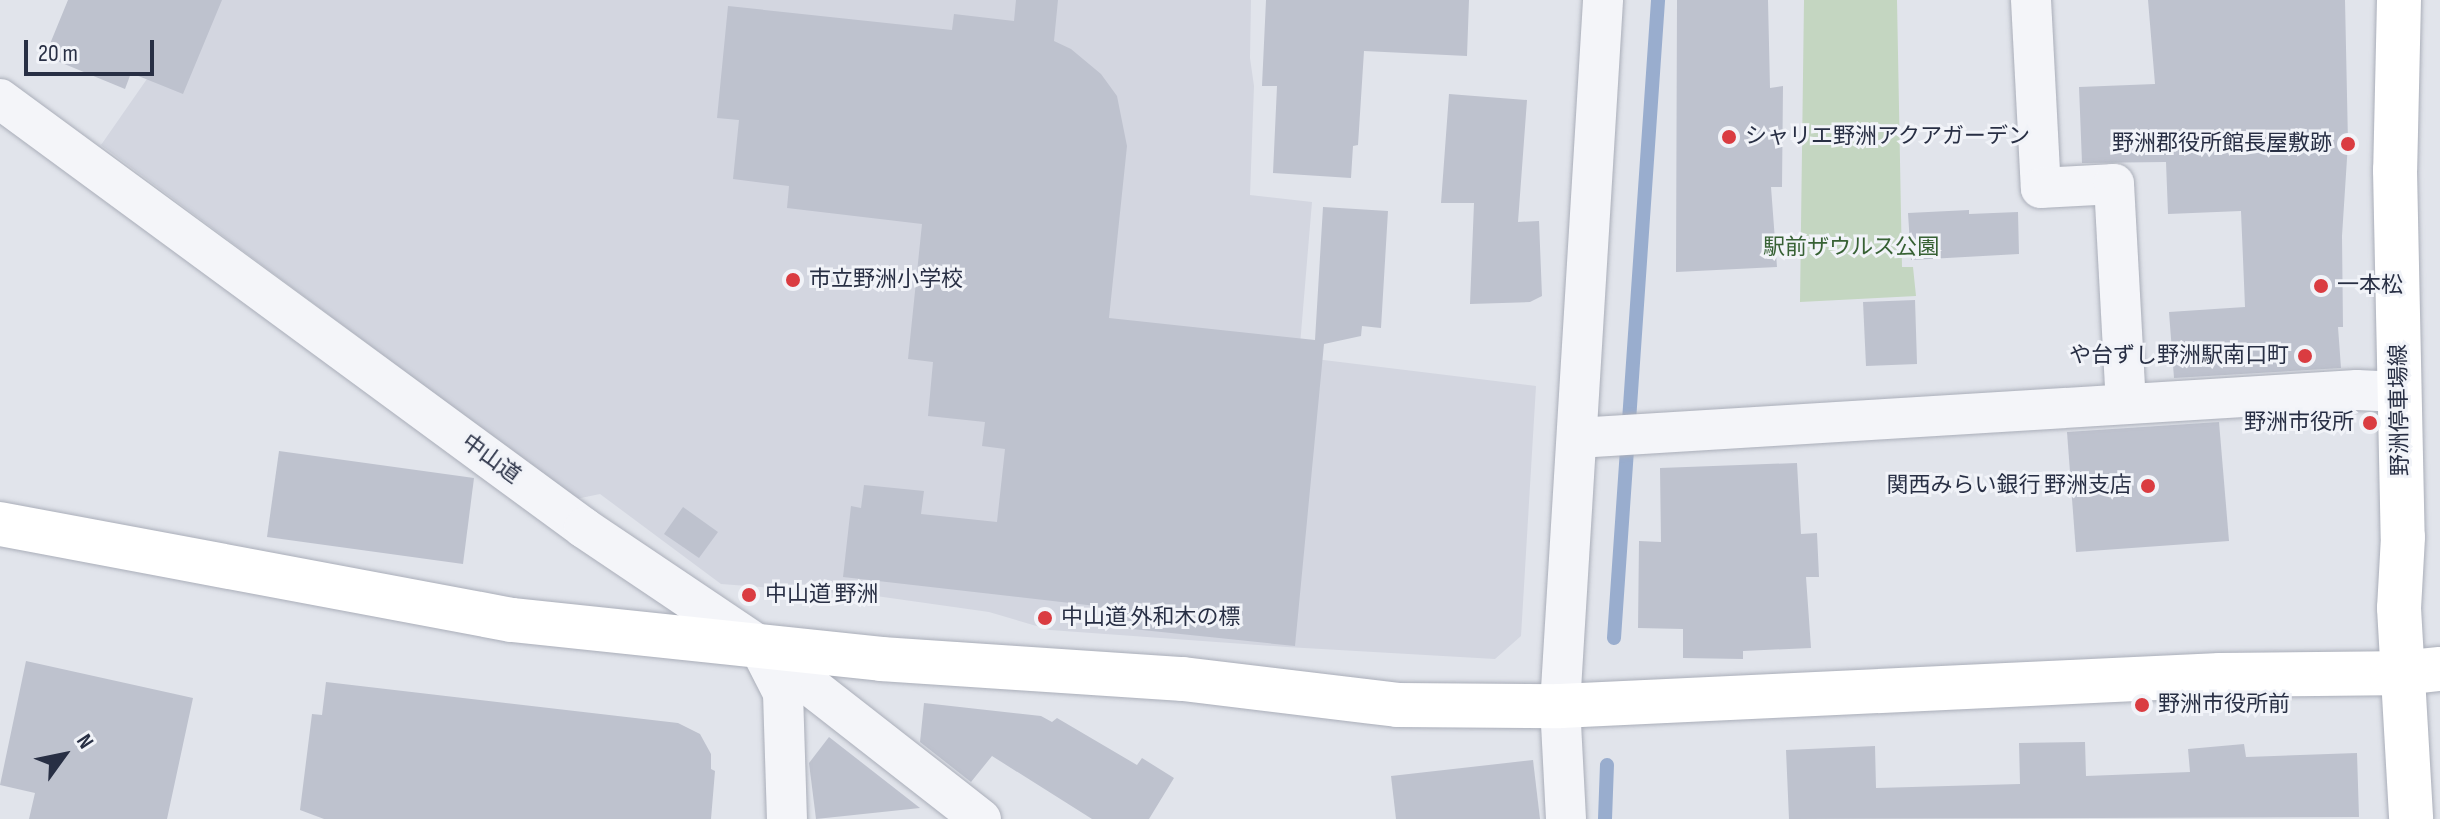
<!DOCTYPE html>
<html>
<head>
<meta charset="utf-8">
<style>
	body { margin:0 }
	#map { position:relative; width:2440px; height:819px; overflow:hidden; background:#e1e4eb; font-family:"Sofia Sans Condensed","Noto Sans JP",sans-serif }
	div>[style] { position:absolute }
	.built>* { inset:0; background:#d3d6e0 }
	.green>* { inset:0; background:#c4d6c1 }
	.stream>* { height:14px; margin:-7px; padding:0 7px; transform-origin:7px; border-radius:7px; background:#99adce }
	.building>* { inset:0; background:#bec2ce }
	.roads { filter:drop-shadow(0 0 2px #aaaeb9) drop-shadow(0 0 2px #aaaeb9) }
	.street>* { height:40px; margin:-20px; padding:0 20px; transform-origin:20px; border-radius:20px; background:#f4f5f9 }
	.secondary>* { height:44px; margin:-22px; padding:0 22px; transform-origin:22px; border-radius:22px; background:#fff }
	.dots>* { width:22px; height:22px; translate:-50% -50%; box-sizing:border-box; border:4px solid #f1f3f8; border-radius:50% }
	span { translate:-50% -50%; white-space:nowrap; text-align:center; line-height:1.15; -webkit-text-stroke:6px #f1f3f8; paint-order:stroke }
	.poi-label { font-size:22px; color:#282f44 }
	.left { translate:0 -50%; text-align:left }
	.right { translate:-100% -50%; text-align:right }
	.park-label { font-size:22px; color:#376134 }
	.street-label { font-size:22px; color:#282f44 }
	.north { position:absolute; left:24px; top:715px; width:80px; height:80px; -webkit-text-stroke:6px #f1f3f8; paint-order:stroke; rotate:57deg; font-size:22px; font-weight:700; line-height:32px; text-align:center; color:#282f44 }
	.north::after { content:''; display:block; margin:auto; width:28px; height:36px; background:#282f44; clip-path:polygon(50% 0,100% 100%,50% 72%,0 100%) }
	.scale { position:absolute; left:24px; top:40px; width:130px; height:36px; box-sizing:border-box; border:4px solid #282f44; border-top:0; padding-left:10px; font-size:24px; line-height:28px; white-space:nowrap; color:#282f44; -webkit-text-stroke:6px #f1f3f8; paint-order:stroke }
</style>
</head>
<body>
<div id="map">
	<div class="built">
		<i style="clip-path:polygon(183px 0,1251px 0,1250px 58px,1254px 86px,1250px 195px,1312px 202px,1299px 357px,1536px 386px,1521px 636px,1495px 659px,1287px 647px,1050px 630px,989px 612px,876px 596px,721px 584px,600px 494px,576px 499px,101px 145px,149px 76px)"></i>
	</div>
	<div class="green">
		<i style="clip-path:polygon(1804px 0,1897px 0,1902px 267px,1913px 267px,1916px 296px,1800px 302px)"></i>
	</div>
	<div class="stream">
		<i style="left:1614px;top:638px;width:640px;rotate:-86.05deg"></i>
		<i style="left:1605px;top:819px;width:54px;rotate:-87.9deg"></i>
	</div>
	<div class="building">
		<i style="clip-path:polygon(68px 0,222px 0,183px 94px,131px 73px,125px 89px,45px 56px)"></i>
		<i style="clip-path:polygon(1016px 0,1058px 0,1054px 41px,1071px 49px,1101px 74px,1117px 96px,1127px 146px,1109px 318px,1315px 340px,1323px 207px,1388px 211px,1381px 328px,1362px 326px,1361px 336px,1324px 344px,1295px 646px,1094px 625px,1096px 606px,843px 577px,851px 506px,861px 508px,864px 485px,924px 491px,921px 514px,997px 522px,1005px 449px,982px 446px,985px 422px,928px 416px,933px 362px,908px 359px,922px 224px,787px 208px,789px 186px,733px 179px,739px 120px,717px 118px,728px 6px,952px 30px,954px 14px,1014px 21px)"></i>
		<i style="clip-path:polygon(1266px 0,1469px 0,1467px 56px,1364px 51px,1358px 145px,1353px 146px,1351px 178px,1273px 173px,1277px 86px,1262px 86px)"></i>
		<i style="clip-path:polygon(1677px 0,1768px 0,1770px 88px,1783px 86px,1782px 187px,1771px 187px,1777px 267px,1676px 272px)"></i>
		<i style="clip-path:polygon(2148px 0,2345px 0,2348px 143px,2342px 236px,2343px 327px,2338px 327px,2341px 368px,2174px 378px,2169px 312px,2245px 307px,2241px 211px,2168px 214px,2166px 162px,2082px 163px,2079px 87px,2155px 84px)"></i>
		<i style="clip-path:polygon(1449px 94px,1527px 100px,1518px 222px,1539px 221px,1542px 296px,1530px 302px,1470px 304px,1474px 203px,1441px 203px)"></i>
		<i style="clip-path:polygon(1969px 210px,1969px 214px,2018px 212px,2019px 254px,1911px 260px,1908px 213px)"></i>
		<i style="clip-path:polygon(1915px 300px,1917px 364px,1866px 366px,1863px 302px)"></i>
		<i style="clip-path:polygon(2219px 422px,2229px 541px,2076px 552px,2067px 432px)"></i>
		<i style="clip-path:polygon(279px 451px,474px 478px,463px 564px,267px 537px)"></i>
		<i style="clip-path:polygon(1797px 463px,1801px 534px,1817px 533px,1819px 577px,1806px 577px,1811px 648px,1743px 651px,1743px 659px,1683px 658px,1683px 629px,1638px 628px,1639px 541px,1661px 542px,1660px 468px)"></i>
		<i style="clip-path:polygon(683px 507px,718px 532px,699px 558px,664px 534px)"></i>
		<i style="clip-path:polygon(26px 661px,193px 698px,167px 819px,29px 819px,35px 793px,0 785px)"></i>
		<i style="clip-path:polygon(326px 682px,678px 723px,700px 734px,711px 754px,711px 769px,715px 771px,711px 819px,324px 819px,300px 810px,312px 714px,322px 715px)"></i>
		<i style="clip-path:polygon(924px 703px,1041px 716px,1052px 722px,1057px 718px,1137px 765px,1142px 758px,1174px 778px,1149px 819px,1092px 819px,992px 756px,971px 782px,920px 742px)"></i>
		<i style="clip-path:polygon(829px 737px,920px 808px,816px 819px,809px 763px)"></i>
		<i style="clip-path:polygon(2085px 742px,2086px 776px,2190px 772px,2188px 749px,2244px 744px,2246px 757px,2357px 753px,2359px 817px,1789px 819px,1786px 750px,1875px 746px,1876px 788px,2020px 784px,2019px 743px)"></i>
		<i style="clip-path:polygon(1533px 760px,1540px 819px,1396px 819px,1391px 776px)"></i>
	</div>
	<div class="roads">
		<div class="street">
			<i style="left:2031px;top:0;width:188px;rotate:87deg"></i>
			<i style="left:2041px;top:188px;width:73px;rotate:-3.1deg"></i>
			<i style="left:2114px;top:184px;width:220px;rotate:86.9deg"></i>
			<i style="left:0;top:99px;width:725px;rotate:36.3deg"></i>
			<i style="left:584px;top:528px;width:210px;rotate:33.9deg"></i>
			<i style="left:758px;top:645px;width:283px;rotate:38deg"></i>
			<i style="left:1577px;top:438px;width:781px;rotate:-3.52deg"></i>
			<i style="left:2357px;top:390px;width:43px;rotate:2.7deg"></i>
			<i style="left:760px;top:648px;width:51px;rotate:62.9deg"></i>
			<i style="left:783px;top:693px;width:126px;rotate:88.2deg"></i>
			<i style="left:1566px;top:819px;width:113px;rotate:-93deg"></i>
			<i style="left:1560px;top:706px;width:707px;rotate:-86.51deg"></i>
		</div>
		<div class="secondary">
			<i style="left:2399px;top:0;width:170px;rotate:91.3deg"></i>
			<i style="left:2395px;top:170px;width:367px;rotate:88.8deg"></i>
			<i style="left:2403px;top:537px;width:71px;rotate:93.2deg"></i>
			<i style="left:2399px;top:608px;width:211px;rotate:86.7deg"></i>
			<i style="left:0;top:524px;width:521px;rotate:10.62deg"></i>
			<i style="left:512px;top:620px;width:371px;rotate:6deg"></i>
			<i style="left:881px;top:659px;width:303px;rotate:3.8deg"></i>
			<i style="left:1183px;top:679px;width:216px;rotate:6.9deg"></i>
			<i style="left:1397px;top:705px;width:163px;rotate:0.4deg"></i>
			<i style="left:1560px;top:706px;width:661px;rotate:-2.69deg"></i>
			<i style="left:2220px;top:675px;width:181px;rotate:-0.6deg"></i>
			<i style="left:2401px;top:673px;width:39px;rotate:-6deg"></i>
		</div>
	</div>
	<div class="dots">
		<i style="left:1729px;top:137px;background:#da3c41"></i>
		<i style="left:2348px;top:144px;background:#da3c41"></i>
		<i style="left:793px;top:280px;background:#da3c41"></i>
		<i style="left:2321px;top:286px;background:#da3c41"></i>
		<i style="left:2305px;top:356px;background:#da3c41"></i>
		<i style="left:2370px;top:423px;background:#da3c41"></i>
		<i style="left:2148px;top:486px;background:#da3c41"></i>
		<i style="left:749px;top:595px;background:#da3c41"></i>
		<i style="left:1045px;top:618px;background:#da3c41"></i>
		<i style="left:2142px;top:705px;background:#da3c41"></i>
	</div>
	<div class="poi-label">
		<span class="left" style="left:1745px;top:137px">シャリエ野洲アクアガーデン</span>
		<span class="right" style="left:2332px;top:144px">野洲郡役所館長屋敷跡</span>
		<span class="left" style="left:809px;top:280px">市立野洲小学校</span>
		<span class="left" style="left:2337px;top:286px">一本松</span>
		<span class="right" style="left:2289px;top:356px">や台ずし野洲駅南口町</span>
		<span class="right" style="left:2354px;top:423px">野洲市役所</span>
		<span class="right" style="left:2132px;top:486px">関西みらい銀行 野洲支店</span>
		<span class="left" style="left:765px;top:595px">中山道 野洲</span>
		<span class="left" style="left:1061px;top:618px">中山道 外和木の標</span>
		<span class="left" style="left:2158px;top:705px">野洲市役所前</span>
	</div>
	<div class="park-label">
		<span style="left:1851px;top:248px">駅前ザウルス公園</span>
	</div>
	<div class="street-label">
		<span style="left:2400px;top:410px;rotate:-91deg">野洲停車場線</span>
		<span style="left:491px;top:459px;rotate:36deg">中山道</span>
	</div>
	<div class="north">N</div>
	<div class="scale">20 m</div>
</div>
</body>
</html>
